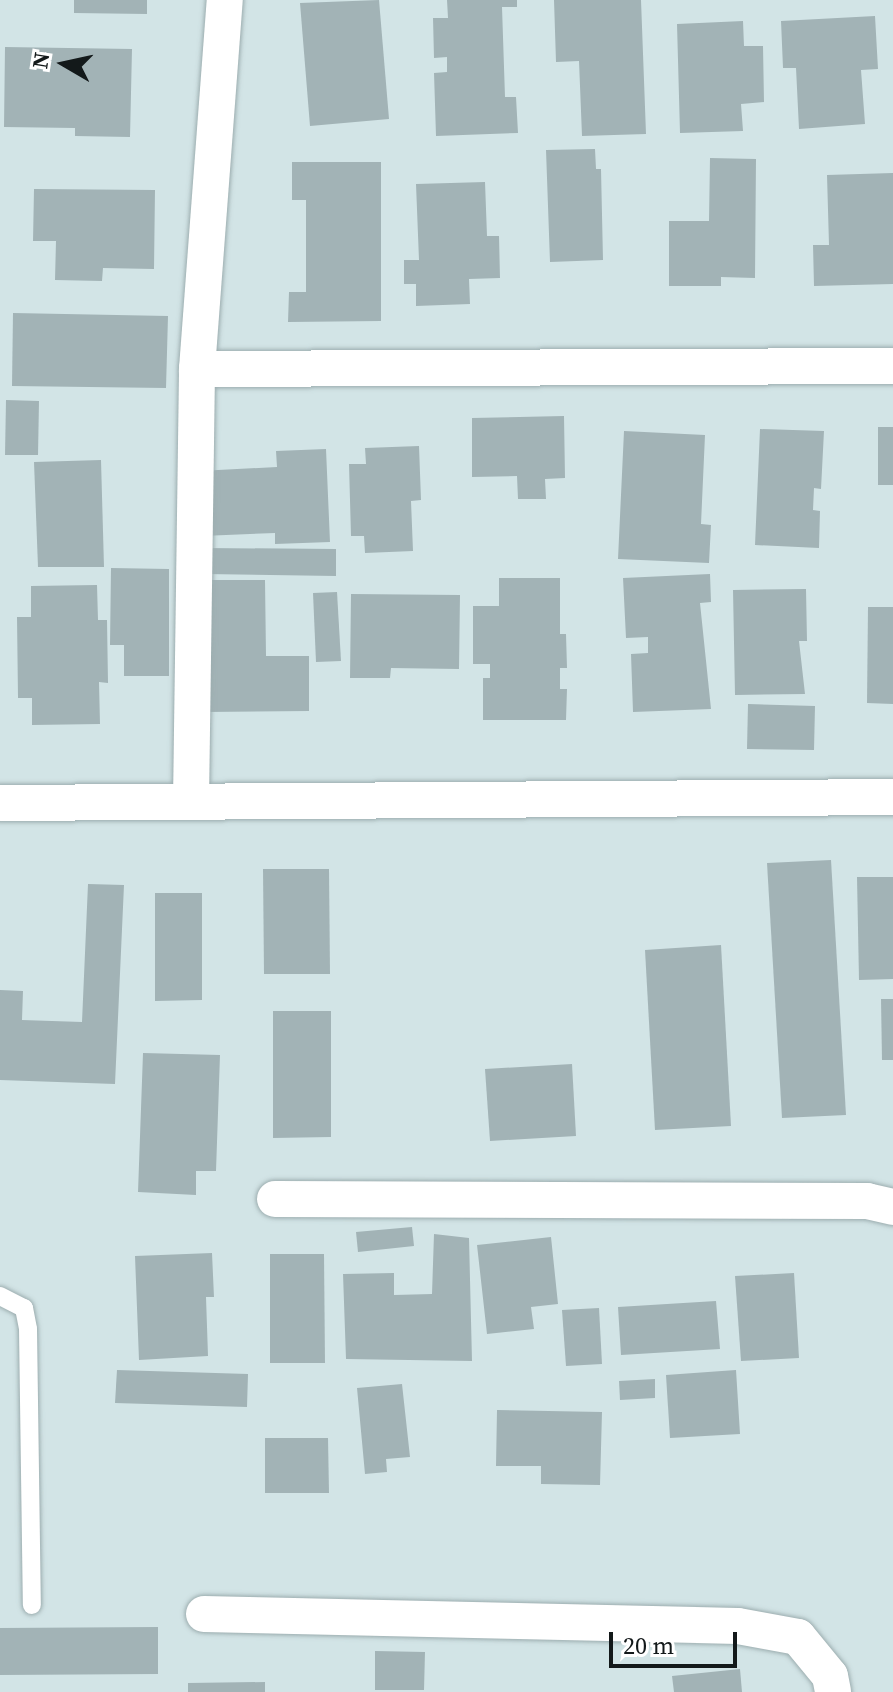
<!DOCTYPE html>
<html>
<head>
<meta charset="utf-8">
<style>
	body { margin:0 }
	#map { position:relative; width:893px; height:1692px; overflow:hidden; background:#d2e4e6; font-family:"Source Serif 4",serif }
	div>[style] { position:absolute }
	.building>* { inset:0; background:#a2b3b6 }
	.roads { filter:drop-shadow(0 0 2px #9cadaf) drop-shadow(0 0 2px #9cadaf) }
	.lane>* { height:18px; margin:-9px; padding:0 9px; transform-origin:9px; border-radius:9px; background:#fff }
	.street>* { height:36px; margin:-18px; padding:0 18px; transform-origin:18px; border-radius:18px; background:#fff }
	span { translate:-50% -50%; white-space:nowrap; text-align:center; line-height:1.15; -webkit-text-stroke:6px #fff; paint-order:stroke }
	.north { position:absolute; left:24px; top:24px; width:80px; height:80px; -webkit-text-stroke:6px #fff; paint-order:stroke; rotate:279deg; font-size:22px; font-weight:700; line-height:32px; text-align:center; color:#13191a }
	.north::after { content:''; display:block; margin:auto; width:28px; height:36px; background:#13191a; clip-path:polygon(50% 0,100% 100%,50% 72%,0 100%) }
	.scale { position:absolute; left:609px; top:1632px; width:128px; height:36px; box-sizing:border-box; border:4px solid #13191a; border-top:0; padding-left:10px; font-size:24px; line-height:28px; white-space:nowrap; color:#13191a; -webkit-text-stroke:6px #fff; paint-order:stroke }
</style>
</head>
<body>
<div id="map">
	<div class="building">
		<i style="clip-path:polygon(74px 0,147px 0,147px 14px,74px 13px)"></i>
		<i style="clip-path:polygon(379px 0,389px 119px,310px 126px,300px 3px)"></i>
		<i style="clip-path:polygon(447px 0,517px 0,517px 7px,502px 7px,505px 97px,516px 97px,518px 133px,436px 136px,434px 73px,447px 72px,447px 57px,434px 58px,433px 18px,448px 18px)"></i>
		<i style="clip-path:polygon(554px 0,641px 0,646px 134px,582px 136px,579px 61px,556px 62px)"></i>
		<i style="clip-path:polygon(875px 16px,878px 69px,861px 70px,865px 124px,799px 129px,796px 68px,783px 68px,781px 21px)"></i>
		<i style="clip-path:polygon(743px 21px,744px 46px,763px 46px,764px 102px,741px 104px,743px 131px,680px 133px,677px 24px)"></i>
		<i style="clip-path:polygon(5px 47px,132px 49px,130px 137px,75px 136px,75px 128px,4px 127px)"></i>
		<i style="clip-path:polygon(595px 149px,596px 169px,601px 169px,603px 260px,550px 262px,546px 150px)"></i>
		<i style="clip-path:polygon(710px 158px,756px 159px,755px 278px,721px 277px,721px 286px,669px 286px,669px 221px,709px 221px)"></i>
		<i style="clip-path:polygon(292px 162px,381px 162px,381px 321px,288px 322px,289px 292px,306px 292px,306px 200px,292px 200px)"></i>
		<i style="clip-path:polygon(893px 173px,893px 284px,814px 286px,813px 245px,829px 245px,827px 175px)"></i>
		<i style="clip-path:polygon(485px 182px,487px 236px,499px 236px,500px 278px,469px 279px,470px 304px,416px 306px,416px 284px,404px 284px,404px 260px,419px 260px,416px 184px)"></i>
		<i style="clip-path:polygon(34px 189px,155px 190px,154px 269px,103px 268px,102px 281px,55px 280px,56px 241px,33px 241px)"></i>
		<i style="clip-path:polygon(13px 313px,168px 316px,166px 388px,12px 386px)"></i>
		<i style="clip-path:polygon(6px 400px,39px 401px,38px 455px,5px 455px)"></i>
		<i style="clip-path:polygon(564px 416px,565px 478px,545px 479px,546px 499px,518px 499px,517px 476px,472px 477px,472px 418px)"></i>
		<i style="clip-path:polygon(878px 427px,893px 427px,893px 485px,878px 485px)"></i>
		<i style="clip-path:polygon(760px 429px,824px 431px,821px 489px,814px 488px,813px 510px,820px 511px,819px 548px,755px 545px)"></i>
		<i style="clip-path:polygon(624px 431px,705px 435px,701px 524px,711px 525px,709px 563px,618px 559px)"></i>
		<i style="clip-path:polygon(419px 446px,421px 500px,411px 501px,413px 551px,365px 553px,364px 536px,351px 536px,349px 464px,366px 464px,365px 448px)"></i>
		<i style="clip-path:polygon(326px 449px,330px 542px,275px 544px,275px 533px,202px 536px,199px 471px,277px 467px,276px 451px)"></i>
		<i style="clip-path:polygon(101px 460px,104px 567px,38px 567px,34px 462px)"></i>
		<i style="clip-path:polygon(205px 548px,336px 549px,336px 576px,205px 574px)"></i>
		<i style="clip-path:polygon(111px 568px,169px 569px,169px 676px,124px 676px,124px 645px,110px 645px)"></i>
		<i style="clip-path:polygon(710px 574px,711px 602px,700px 603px,711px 709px,633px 712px,631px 654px,648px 653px,648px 637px,626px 638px,623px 578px)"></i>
		<i style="clip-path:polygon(499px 578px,560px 578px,560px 634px,566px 634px,567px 668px,560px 668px,560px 689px,567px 689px,566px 720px,483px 720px,483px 678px,490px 678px,490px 664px,473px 664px,473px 606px,499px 606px)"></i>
		<i style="clip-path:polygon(205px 580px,265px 580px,266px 656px,309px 656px,309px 711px,205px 712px)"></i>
		<i style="clip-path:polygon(97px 585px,98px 620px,107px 620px,108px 683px,99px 682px,100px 724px,32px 725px,32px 698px,18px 698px,17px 617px,31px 617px,31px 586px)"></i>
		<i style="clip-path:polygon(806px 589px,807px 641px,799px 641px,805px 694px,735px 695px,733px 590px)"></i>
		<i style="clip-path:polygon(337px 592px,341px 661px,316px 662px,313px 593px)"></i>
		<i style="clip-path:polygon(351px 594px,460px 595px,459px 669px,391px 668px,390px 678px,350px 678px)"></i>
		<i style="clip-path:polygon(868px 607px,893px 607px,893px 704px,867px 703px)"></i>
		<i style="clip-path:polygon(748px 704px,815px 706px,814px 750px,747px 749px)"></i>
		<i style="clip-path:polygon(831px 860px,846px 1115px,782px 1118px,767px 863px)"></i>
		<i style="clip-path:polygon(263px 869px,329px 869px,330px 974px,264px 974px)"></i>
		<i style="clip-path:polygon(857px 877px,893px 877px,893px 979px,859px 980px)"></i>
		<i style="clip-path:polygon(88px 884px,124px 885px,115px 1084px,0 1080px,0 990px,23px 991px,22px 1020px,82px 1022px)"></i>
		<i style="clip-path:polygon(155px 893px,202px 893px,202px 1000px,155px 1001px)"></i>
		<i style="clip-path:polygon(721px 945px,731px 1126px,655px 1130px,645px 950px)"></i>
		<i style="clip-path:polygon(881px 999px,893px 999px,893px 1060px,882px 1060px)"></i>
		<i style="clip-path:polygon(273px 1011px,331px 1011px,331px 1137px,273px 1138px)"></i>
		<i style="clip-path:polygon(143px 1053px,220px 1055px,216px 1171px,196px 1171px,196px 1195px,138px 1192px)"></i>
		<i style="clip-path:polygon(572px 1064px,576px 1136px,490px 1141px,485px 1069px)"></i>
		<i style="clip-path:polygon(412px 1227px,414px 1246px,358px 1252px,356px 1232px)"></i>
		<i style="clip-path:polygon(434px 1234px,469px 1238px,472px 1361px,346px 1359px,343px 1274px,394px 1273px,394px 1295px,432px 1294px)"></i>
		<i style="clip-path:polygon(551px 1237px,558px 1304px,531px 1307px,534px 1329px,487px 1334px,477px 1245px)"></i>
		<i style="clip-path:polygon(212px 1253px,214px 1297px,206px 1297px,208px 1356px,139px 1360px,135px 1256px)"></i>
		<i style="clip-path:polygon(270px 1254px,324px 1254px,325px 1363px,270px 1363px)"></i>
		<i style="clip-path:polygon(794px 1273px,799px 1358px,741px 1361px,735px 1276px)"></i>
		<i style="clip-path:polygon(716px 1301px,720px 1349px,621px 1355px,618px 1307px)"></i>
		<i style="clip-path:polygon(599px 1308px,602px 1364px,566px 1366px,562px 1310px)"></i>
		<i style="clip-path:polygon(117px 1370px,248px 1374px,247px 1407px,115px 1403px)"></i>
		<i style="clip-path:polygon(736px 1370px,740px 1434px,670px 1438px,666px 1375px)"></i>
		<i style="clip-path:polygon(655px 1379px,655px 1398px,620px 1400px,619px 1381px)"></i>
		<i style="clip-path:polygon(402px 1384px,410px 1457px,386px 1459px,387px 1472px,365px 1474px,357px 1388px)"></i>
		<i style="clip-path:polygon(497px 1410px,602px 1412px,600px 1485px,541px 1484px,541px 1466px,496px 1466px)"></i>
		<i style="clip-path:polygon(265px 1438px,328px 1438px,329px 1493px,265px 1493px)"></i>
		<i style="clip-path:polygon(158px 1627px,158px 1674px,0 1675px,0 1628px)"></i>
		<i style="clip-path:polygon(375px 1651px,425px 1652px,424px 1690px,375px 1690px)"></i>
		<i style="clip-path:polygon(740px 1669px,742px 1692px,674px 1692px,672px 1676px)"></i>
		<i style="clip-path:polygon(265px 1682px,265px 1692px,188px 1692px,188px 1683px)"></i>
	</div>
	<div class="roads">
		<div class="lane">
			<i style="left:0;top:1296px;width:27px;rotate:27deg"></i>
			<i style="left:24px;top:1308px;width:21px;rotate:79deg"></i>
			<i style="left:28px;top:1329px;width:276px;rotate:89.2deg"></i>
		</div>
		<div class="street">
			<i style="left:197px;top:369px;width:696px;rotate:-0.25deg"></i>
			<i style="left:191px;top:801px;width:432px;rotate:-89.2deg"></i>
			<i style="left:197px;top:369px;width:370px;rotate:-85.7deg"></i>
			<i style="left:0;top:803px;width:893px;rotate:-0.38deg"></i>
			<i style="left:275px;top:1199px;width:592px;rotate:0.19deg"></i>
			<i style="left:867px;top:1201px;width:27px;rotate:13deg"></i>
			<i style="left:204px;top:1614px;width:534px;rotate:1.29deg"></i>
			<i style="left:738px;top:1626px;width:61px;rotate:10.4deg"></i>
			<i style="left:798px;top:1637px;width:50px;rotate:50.6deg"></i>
			<i style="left:830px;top:1676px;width:16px;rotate:79deg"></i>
		</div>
	</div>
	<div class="north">N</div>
	<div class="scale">20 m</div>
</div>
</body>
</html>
